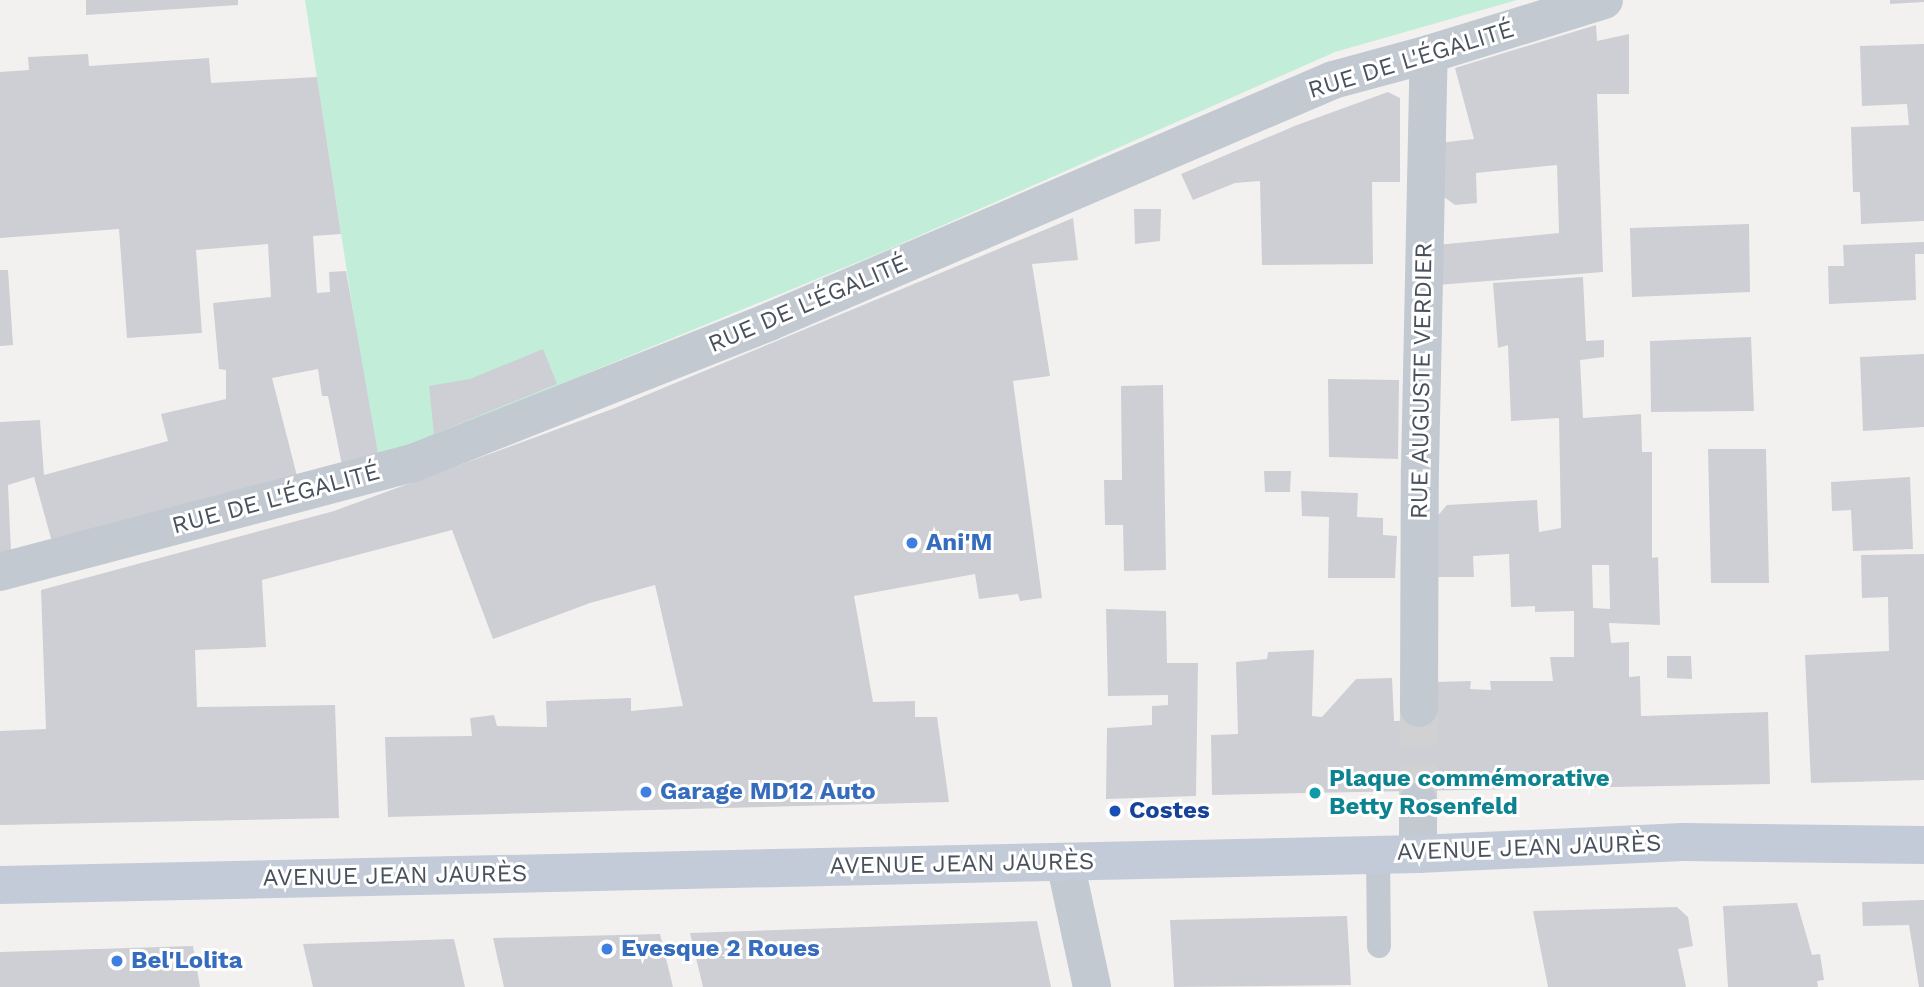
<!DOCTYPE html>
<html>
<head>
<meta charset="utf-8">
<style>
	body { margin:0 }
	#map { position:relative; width:1924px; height:987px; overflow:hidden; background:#f3f1f0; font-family:"Work Sans",sans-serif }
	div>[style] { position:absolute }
	.green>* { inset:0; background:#c2edd8 }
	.building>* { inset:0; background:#cecfd4 }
	.street-tunnel>* { height:38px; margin-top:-19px; transform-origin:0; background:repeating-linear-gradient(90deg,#d1d1d3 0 38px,transparent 0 57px) }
	.lane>* { height:24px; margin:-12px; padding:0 12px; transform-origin:12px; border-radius:12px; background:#c2c9d1 }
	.street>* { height:38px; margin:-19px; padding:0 19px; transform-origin:19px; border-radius:19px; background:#c2c9d1 }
	.secondary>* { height:38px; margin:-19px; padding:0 19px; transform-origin:19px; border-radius:19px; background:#c4cbd8 }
	.dots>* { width:19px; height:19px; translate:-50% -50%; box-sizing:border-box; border:4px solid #fff; border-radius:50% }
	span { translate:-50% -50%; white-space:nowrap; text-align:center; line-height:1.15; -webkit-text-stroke:6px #fff; paint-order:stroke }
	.street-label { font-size:24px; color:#49515d }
	.shop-label { font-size:24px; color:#366cbe; font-weight:700 }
	.left { translate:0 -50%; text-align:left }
	.culture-label { font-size:24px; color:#0d838f; font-weight:700 }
	.transit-label { font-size:24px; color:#164399; font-weight:700 }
</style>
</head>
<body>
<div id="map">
	<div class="green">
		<i style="clip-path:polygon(305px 0,1517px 0,1335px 52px,887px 250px,379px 459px,364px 382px)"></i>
	</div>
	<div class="building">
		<i style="clip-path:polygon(86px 0,238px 0,238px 5px,86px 15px)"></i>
		<i style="clip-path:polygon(1890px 0,1924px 0,1924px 2px,1890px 4px)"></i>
		<i style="clip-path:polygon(1596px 25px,1597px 41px,1629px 34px,1629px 94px,1597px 94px,1603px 272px,1437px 285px,1437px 245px,1559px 233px,1557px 165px,1476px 173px,1477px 203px,1455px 205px,1437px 192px,1438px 143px,1474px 139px,1455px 68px)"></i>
		<i style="clip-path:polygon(1924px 44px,1924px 221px,1861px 224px,1860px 192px,1853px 192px,1851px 127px,1909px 125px,1907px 104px,1862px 106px,1860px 46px)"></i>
		<i style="clip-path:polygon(88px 54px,89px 66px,209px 58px,211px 83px,317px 77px,341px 234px,313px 236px,317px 293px,330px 292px,329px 272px,346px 271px,379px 459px,343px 470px,328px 396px,322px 396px,318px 369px,272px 378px,298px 480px,52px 542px,34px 477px,8px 485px,11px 552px,0 555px,0 422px,40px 420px,44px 475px,168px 441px,161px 414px,226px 399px,226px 370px,219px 369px,213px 303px,271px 297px,268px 244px,196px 250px,202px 333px,127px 338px,119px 229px,0 238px,0 72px,29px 70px,28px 57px)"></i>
		<i style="clip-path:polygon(1388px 92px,1400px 98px,1400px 182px,1372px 182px,1373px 264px,1262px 265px,1260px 181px,1235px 183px,1193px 200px,1181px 174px,1297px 125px)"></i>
		<i style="clip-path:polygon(1134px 209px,1161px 209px,1160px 241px,1135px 244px)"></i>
		<i style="clip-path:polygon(1073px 218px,1078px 260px,1032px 264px,1050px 376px,1013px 381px,1042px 598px,1020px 601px,1018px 594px,979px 599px,975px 574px,854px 596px,873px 702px,915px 701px,915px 717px,937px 717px,949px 802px,388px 817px,385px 737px,472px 736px,470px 718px,494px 715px,497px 726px,547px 727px,546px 701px,631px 698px,631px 711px,683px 706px,655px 585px,590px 603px,493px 639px,452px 530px,262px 580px,266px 647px,195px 650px,197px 707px,335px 705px,339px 818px,0 825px,0 731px,46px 729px,41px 590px,334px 511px,615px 408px)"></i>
		<i style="clip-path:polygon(1749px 224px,1750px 292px,1632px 297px,1630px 228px)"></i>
		<i style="clip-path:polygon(1924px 242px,1924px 254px,1915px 254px,1916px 300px,1829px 304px,1828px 266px,1844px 266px,1843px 245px)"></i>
		<i style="clip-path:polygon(0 270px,8px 270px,13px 345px,0 346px)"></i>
		<i style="clip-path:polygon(evenodd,1583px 277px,1586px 341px,1604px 340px,1604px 357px,1580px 360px,1583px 418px,1641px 414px,1642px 452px,1652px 452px,1652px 558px,1658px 557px,1660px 625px,1609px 623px,1611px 643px,1629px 642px,1629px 677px,1640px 676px,1641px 716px,1768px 712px,1770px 784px,1212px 795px,1211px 735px,1238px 734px,1236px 662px,1267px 659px,1268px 652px,1314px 650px,1312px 716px,1322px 717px,1356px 679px,1392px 678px,1394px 721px,1433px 720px,1432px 682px,1471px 681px,1470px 689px,1491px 690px,1490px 681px,1553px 681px,1550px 657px,1574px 657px,1574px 611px,1535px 612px,1535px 606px,1511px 607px,1509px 554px,1473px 556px,1474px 577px,1434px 577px,1434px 520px,1447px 505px,1537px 500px,1539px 532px,1561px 528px,1559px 418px,1511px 421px,1508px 345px,1498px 348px,1493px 283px,1583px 277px,1592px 565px,1609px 565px,1610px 609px,1593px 608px,1592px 565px)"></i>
		<i style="clip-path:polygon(1751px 337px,1754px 411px,1651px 412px,1650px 341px)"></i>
		<i style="clip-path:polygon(543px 349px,557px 384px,434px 434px,429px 386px,470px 379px)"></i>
		<i style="clip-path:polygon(1924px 354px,1924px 427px,1863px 431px,1860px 357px)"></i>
		<i style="clip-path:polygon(1328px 379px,1399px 380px,1398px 459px,1329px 457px)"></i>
		<i style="clip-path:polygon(1163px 385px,1166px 570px,1124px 571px,1123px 525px,1105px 525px,1104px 480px,1122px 480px,1121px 386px)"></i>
		<i style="clip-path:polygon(1708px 449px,1766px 449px,1769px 583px,1711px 583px)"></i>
		<i style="clip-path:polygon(1264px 471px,1291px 471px,1290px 492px,1265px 492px)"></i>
		<i style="clip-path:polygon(1910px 477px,1913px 549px,1853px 551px,1851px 510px,1832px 511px,1831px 482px)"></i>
		<i style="clip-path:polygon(1301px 491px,1358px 493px,1357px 517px,1383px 518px,1383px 535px,1397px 536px,1395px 578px,1328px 578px,1329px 517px,1302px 516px)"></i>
		<i style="clip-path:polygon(1924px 554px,1924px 780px,1811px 783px,1805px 655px,1889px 651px,1888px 597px,1862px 598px,1861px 555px)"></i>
		<i style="clip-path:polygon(1106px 609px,1166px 611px,1167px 663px,1198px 663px,1196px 796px,1106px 799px,1107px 728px,1152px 725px,1152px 706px,1168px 705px,1168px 695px,1108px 696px)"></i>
		<i style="clip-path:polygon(1667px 656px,1691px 656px,1692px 679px,1667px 678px)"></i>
		<i style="clip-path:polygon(1924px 900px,1924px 987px,1919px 987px,1909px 925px,1863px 926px,1862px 902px)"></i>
		<i style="clip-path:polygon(1797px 903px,1812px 955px,1820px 954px,1824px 980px,1817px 981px,1818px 987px,1728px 987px,1723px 906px)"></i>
		<i style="clip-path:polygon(1677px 907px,1688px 917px,1693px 946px,1678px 949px,1686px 987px,1548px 987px,1533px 911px)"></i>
		<i style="clip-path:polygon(1347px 916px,1351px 985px,1174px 987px,1170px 920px)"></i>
		<i style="clip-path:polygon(1037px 921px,1051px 987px,703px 987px,690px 933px)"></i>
		<i style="clip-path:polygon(660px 934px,673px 987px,504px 987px,493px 938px)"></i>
		<i style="clip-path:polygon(454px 939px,465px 987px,313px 987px,303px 944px)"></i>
		<i style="clip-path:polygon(193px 946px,200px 987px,0 987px,0 952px)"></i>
	</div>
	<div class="street-tunnel">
		<i style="left:1418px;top:802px;width:94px;rotate:-89.4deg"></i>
	</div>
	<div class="lane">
		<i style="left:1378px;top:855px;width:91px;rotate:89.4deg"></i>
	</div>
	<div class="street">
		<i style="left:0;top:572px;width:427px;rotate:-14.8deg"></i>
		<i style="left:413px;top:463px;width:385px;rotate:-21.6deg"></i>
		<i style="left:771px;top:321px;width:611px;rotate:-23.21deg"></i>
		<i style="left:1333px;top:80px;width:99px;rotate:-15.2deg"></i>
		<i style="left:1429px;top:54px;width:183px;rotate:-17.1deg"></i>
		<i style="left:1419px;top:708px;width:239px;rotate:-89.8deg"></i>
		<i style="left:1420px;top:469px;width:415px;rotate:-88.8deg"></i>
		<i style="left:1418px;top:802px;width:52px;rotate:90deg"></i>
		<i style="left:1065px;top:862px;width:128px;rotate:77.8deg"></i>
	</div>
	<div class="secondary">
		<i style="left:0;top:885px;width:1418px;rotate:-1.25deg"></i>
		<i style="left:1418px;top:854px;width:265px;rotate:-2.6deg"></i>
		<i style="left:1683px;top:842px;width:241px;rotate:0.7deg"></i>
	</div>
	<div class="dots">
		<i style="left:912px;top:543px;background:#3f7fe0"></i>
		<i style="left:646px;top:792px;background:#3f7fe0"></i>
		<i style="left:1315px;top:793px;background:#0f9aa8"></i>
		<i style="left:1115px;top:811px;background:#1a4fb4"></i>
		<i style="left:607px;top:949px;background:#3f7fe0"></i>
		<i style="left:117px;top:961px;background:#3f7fe0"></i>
	</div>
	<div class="street-label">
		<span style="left:1411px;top:60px;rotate:-17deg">RUE DE L'ÉGALITÉ</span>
		<span style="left:808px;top:304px;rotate:-23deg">RUE DE L'ÉGALITÉ</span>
		<span style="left:1422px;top:381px;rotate:-89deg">RUE AUGUSTE VERDIER</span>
		<span style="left:276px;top:499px;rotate:-15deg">RUE DE L'ÉGALITÉ</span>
		<span style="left:1529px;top:848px;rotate:-2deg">AVENUE JEAN JAURÈS</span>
		<span style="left:962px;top:864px;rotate:-1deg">AVENUE JEAN JAURÈS</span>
		<span style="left:395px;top:876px;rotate:-1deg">AVENUE JEAN JAURÈS</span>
	</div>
	<div class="shop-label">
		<span class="left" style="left:926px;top:543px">Ani'M</span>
		<span class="left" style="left:660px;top:792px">Garage MD12 Auto</span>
		<span class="left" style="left:621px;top:949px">Evesque 2 Roues</span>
		<span class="left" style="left:131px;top:961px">Bel'Lolita</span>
	</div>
	<div class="culture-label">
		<span class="left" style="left:1329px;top:793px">Plaque commémorative<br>Betty Rosenfeld</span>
	</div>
	<div class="transit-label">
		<span class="left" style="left:1129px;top:811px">Costes</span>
	</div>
</div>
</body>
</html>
